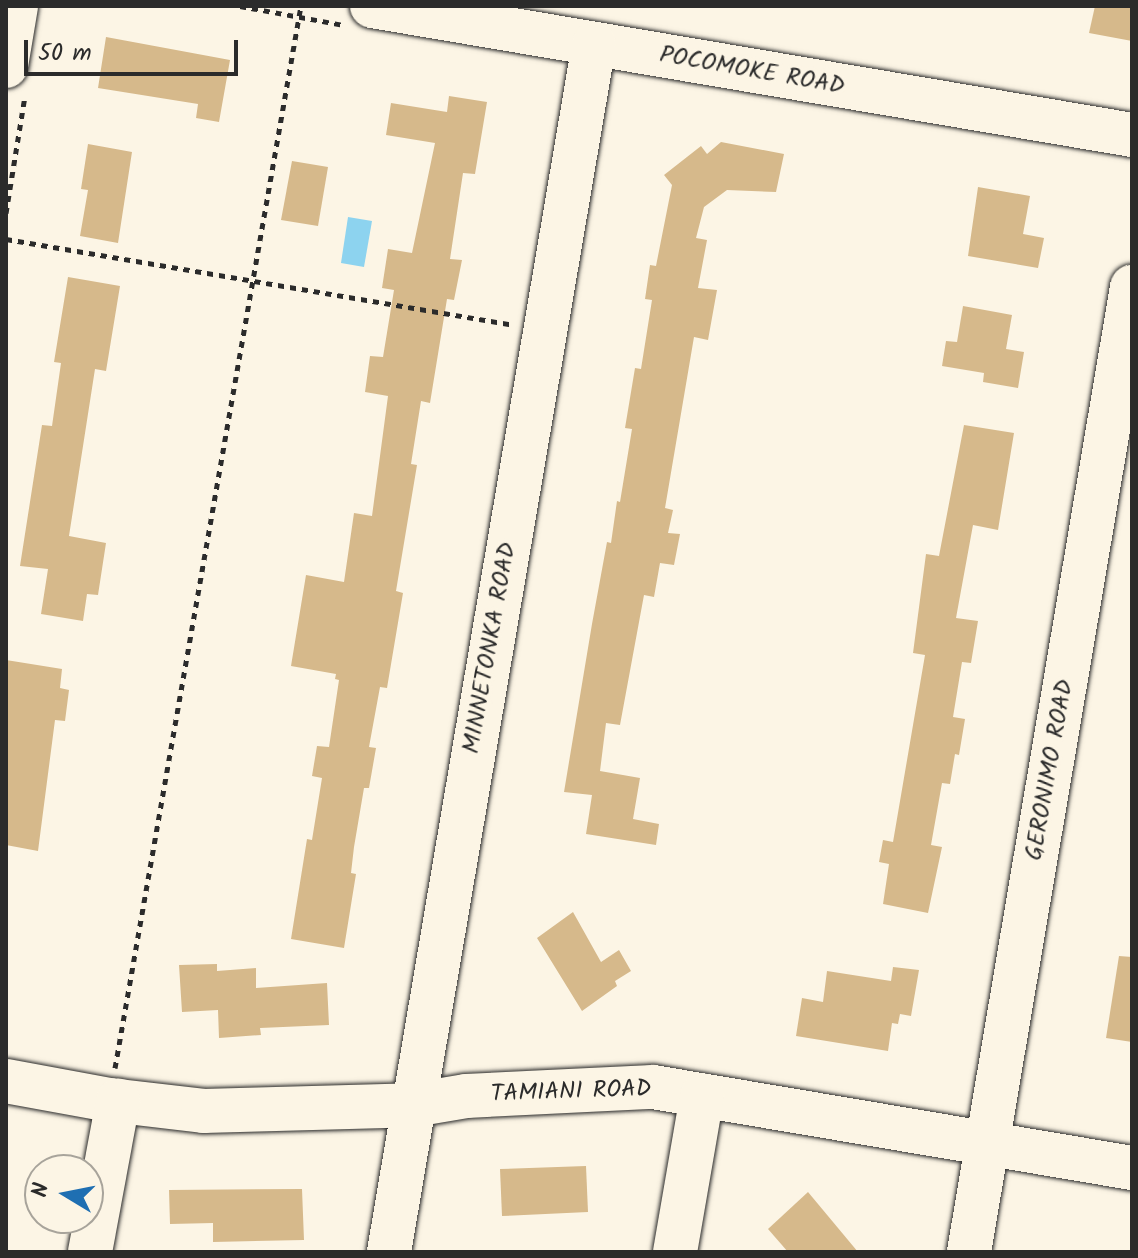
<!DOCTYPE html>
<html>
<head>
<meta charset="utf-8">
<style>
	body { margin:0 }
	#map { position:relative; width:1138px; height:1258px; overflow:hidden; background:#fcf5e5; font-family:Kalam,sans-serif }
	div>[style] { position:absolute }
	.water>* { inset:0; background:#8dd3ef }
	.building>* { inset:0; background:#d6b98b }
	.path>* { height:5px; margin-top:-2.5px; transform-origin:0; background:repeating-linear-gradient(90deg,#2b2b2b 0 6px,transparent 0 12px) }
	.roads { filter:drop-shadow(0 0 2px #2b2b2b) drop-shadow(0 0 2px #2b2b2b) }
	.minor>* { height:44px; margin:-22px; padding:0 22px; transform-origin:22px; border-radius:22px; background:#fcf5e5 }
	span { translate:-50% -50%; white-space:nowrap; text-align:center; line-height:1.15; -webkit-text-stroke:7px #fcf5e5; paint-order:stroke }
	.street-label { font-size:24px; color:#2b2b2b }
	.frame { position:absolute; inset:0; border:8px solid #2b2b2b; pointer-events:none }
	.north { position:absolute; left:24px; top:1154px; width:80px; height:80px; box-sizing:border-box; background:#fcf5e5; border:2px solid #a8a49b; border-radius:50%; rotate:280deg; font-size:22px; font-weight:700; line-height:32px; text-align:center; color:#2b2b2b }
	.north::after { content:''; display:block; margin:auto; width:28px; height:36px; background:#1f6fb2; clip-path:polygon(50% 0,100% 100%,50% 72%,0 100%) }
	.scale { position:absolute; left:24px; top:40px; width:214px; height:36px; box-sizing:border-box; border:4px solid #2b2b2b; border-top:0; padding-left:10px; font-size:24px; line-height:28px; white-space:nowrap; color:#2b2b2b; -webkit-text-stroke:6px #fcf5e5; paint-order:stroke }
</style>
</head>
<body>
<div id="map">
	<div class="water">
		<i style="clip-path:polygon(348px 217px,372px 221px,364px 267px,341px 263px)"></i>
	</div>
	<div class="building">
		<i style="clip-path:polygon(1095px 6px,1132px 6px,1132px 41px,1089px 33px)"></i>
		<i style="clip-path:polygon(106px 37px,230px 60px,219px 122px,196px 118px,198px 104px,98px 88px)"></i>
		<i style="clip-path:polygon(449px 96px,487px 102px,475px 174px,463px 173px,450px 259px,462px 260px,454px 300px,447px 299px,430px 403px,421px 401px,411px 464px,417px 465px,396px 591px,403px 593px,387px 688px,380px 687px,369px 747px,376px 748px,369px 788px,364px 788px,354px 847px,351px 873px,356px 874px,344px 948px,291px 939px,307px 839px,312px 840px,322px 778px,312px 776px,317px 746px,329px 747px,339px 680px,335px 679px,336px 674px,291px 666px,306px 575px,344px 582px,354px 513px,372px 516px,388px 396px,365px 392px,370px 356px,383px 357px,394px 290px,382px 288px,388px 249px,412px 253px,435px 143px,386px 135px,391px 103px,447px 112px)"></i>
		<i style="clip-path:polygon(721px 142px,784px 154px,776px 192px,727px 190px,704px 207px,696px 238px,707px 240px,698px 288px,717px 290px,708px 340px,694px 337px,665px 508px,673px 510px,668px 533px,680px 534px,674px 565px,660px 563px,654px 597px,644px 595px,620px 725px,606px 723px,600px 771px,640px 778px,633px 819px,659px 824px,656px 845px,586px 834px,592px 795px,564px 792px,592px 624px,607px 542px,611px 543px,617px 501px,620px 502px,632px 429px,625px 428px,635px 368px,641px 369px,652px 300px,645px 299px,650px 265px,656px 266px,672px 185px,664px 175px,701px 146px,707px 154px)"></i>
		<i style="clip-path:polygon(88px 144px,132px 152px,118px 243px,80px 236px,88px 190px,81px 189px)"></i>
		<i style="clip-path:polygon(292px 161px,328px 167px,318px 226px,281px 220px)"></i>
		<i style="clip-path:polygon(978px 187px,1030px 196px,1023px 234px,1044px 238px,1038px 268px,968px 256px)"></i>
		<i style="clip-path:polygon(68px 277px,120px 286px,106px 371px,95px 369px,69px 536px,106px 543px,98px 595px,87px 594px,83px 621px,41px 614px,48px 569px,20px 566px,42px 425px,52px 426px,61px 363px,54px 362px)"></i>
		<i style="clip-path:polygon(963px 306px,1012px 315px,1006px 349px,1024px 352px,1018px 388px,983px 382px,984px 373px,942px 366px,946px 341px,957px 342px)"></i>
		<i style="clip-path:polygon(964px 425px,1014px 433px,998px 530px,973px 525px,956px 618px,978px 621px,971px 663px,962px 662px,953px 717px,965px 719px,959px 755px,955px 754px,950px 784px,942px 783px,931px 845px,942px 847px,928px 913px,883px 904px,889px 864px,879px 862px,883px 840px,893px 842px,925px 655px,913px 653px,926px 554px,939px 556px)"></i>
		<i style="clip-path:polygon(6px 660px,62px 669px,60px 688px,69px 690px,65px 721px,55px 720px,38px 851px,6px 845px)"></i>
		<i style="clip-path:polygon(573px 912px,601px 962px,619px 950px,631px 971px,615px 981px,617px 986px,582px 1011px,537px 938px)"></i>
		<i style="clip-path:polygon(1119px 956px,1132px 957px,1132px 1042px,1106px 1038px)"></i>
		<i style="clip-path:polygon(217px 964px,217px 971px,256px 968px,256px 988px,327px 983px,329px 1025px,260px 1028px,261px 1035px,219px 1038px,218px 1010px,182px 1012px,179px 965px)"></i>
		<i style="clip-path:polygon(893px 967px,919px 970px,911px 1016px,900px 1014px,898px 1024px,892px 1023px,888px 1051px,796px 1036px,802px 998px,823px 1002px,827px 971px,891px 981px)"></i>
		<i style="clip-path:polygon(586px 1166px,588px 1212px,502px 1216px,500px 1169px)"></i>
		<i style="clip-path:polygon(302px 1189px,304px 1240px,213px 1242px,213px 1223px,170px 1224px,169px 1190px)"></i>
		<i style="clip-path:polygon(808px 1192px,858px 1252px,788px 1252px,768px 1229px)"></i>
	</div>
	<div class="path">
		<i style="left:240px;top:6px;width:106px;rotate:10.4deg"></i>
		<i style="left:6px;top:213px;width:119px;rotate:-80.8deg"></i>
		<i style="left:6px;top:239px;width:515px;rotate:9.61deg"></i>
		<i style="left:115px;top:1068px;width:1078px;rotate:-80.07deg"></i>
	</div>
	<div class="roads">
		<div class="minor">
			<i style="left:372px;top:6px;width:771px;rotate:9.63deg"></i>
			<i style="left:6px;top:66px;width:61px;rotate:-80.5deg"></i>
			<i style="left:6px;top:1081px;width:106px;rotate:10.4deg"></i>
			<i style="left:110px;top:1100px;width:94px;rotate:6.7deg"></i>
			<i style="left:203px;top:1111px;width:210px;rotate:-1.6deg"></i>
			<i style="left:413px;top:1105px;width:54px;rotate:-9.6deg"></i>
			<i style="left:466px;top:1096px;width:187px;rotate:-2.8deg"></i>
			<i style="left:653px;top:1087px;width:486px;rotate:9.6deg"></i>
			<i style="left:90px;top:1252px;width:154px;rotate:-79.5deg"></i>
			<i style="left:389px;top:1252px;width:1225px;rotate:-80.37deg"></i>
			<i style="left:675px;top:1252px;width:159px;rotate:-80.2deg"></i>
			<i style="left:969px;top:1252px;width:979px;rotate:-80.41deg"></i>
		</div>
	</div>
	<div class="street-label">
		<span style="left:752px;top:71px;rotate:10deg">POCOMOKE ROAD</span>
		<span style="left:490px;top:648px;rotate:-80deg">MINNETONKA ROAD</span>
		<span style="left:1050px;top:770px;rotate:-80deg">GERONIMO ROAD</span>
		<span style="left:571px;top:1092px;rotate:-2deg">TAMIANI ROAD</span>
	</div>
	<div class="frame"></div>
	<div class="north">N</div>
	<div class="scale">50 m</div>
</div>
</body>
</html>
